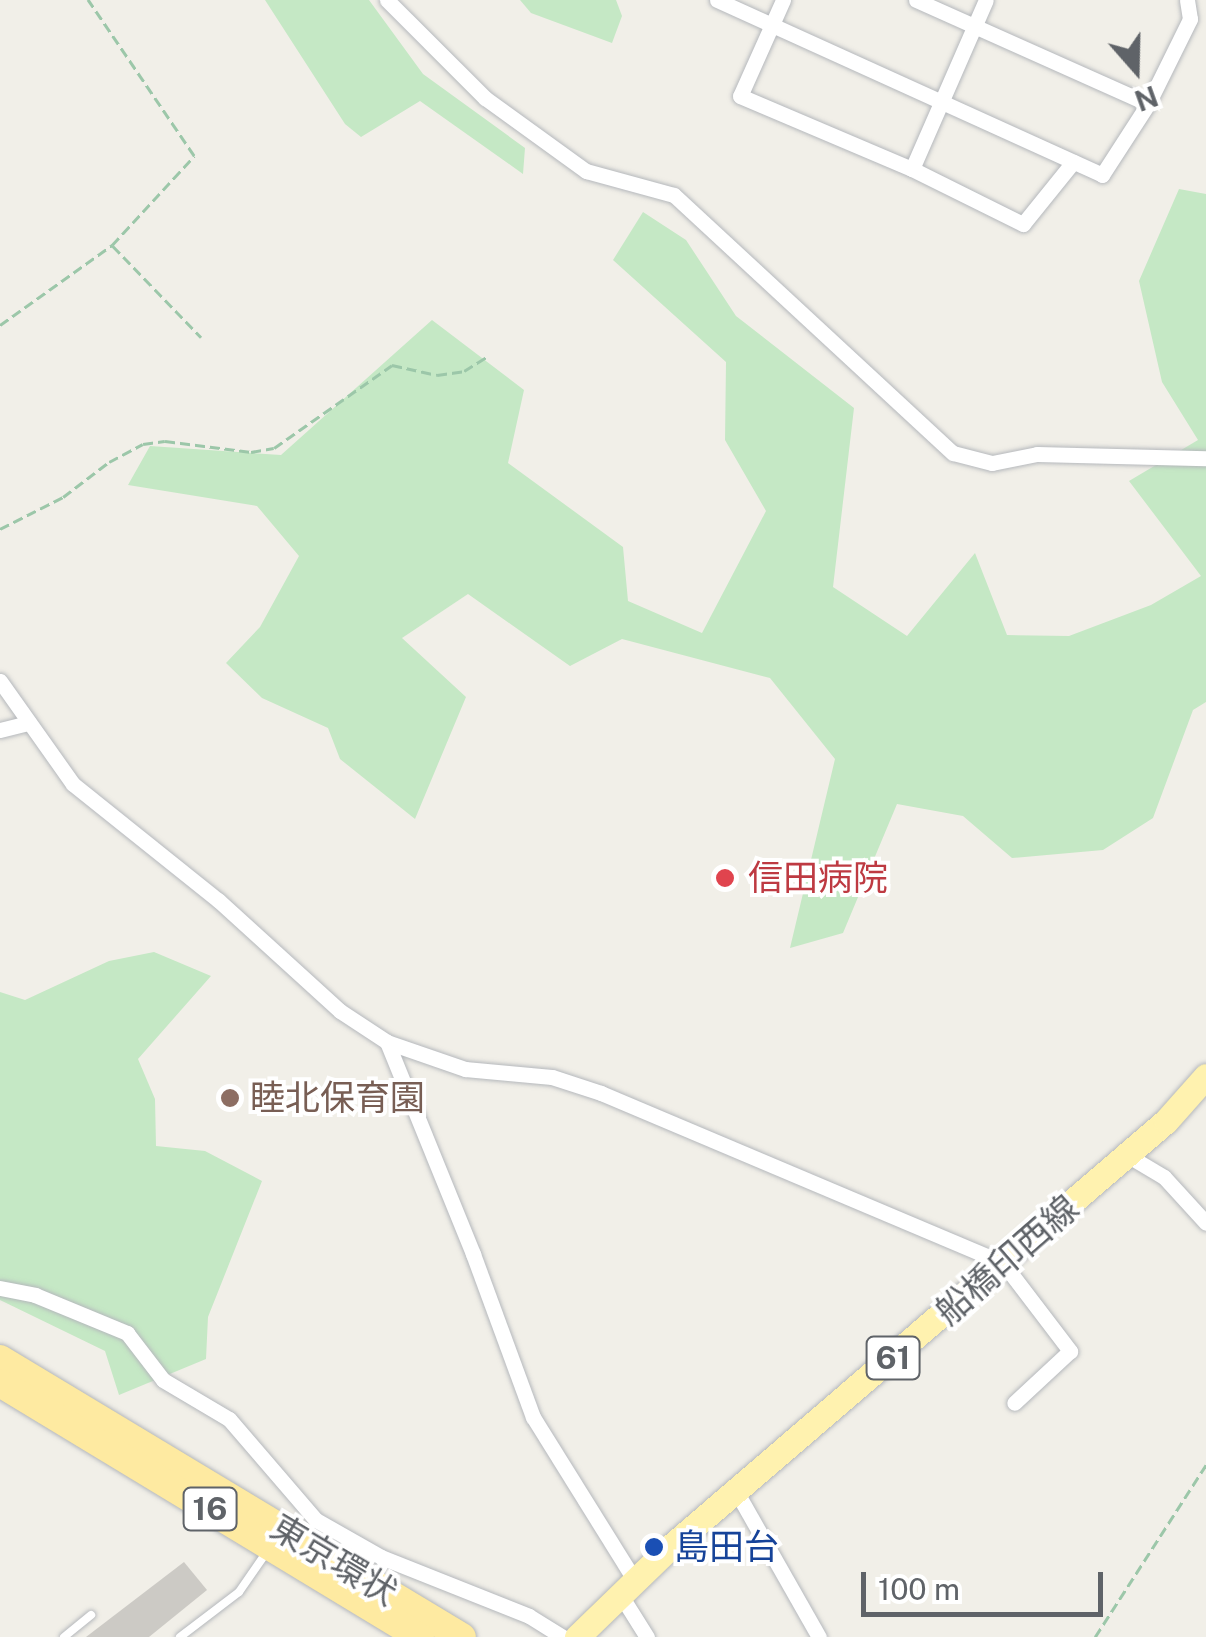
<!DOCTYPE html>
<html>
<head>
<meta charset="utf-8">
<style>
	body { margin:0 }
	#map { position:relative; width:1206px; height:1637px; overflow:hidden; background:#f1efe8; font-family:"Public Sans","Noto Sans JP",sans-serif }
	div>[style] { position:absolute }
	.green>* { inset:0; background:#c5e8c5 }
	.building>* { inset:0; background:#cccac5 }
	.path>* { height:2.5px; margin-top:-1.25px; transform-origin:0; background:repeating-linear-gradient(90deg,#9cc7a9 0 10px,transparent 0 15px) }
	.roads { filter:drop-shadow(0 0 2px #b5b8bc) drop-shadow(0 0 2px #b5b8bc) }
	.service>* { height:8px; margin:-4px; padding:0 4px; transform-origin:4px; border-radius:4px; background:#fff }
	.minor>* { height:15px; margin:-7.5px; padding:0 7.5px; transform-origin:7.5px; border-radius:7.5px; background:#fff }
	.primary>* { height:25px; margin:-12.5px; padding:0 12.5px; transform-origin:12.5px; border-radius:12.5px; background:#fff2af }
	.trunk>* { height:28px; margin:-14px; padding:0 14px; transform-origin:14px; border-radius:14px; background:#feeaa1 }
	.dots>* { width:28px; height:28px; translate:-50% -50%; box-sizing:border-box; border:5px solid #fff; border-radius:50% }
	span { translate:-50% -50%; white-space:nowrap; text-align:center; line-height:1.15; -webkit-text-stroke:8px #fff; paint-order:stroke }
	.shield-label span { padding:2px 8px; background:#fff; border:2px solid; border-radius:8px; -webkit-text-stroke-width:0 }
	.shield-label { font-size:32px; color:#5f6368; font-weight:700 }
	.health-label { font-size:35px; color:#be3a42 }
	.left { translate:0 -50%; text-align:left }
	.education-label { font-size:35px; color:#785e54 }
	.street-label { font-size:35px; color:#5f6368 }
	.transit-label { font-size:35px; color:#164399 }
	.north { position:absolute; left:1086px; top:20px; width:100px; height:100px; -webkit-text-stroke:8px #fff; paint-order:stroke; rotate:160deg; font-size:28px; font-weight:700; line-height:40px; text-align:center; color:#5f6368 }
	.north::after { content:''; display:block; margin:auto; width:35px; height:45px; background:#5f6368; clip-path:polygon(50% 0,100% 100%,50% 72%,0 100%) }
	.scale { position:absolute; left:861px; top:1572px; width:242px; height:45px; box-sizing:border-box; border:5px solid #5f6368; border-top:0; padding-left:12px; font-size:30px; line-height:35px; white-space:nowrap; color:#5f6368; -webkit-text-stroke:8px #fff; paint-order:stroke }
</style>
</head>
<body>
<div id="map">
	<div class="green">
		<i style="clip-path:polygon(265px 0,369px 0,423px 74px,525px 148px,523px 174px,420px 101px,361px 137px,345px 124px)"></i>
		<i style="clip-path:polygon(520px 0,616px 0,622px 16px,612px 43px,531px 13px)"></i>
		<i style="clip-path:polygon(1179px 189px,1206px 194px,1206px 702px,1193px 710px,1153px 818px,1103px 850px,1012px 858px,963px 816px,897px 804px,843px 933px,790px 948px,835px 759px,770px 678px,622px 639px,570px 666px,468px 594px,402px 638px,466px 697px,415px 819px,340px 759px,328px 728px,262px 698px,226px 663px,260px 627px,299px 556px,257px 506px,128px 485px,150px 446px,281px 455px,432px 320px,524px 390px,508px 463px,623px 547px,628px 601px,702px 633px,766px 511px,725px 440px,726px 362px,613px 260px,643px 212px,686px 240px,736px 316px,854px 408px,833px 587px,907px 636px,975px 553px,1007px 635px,1069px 636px,1151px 605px,1201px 576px,1129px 481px,1198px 440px,1162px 382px,1139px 281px)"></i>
		<i style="clip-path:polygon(154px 952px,211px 976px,138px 1059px,155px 1099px,156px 1146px,205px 1151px,262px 1181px,208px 1317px,206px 1359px,119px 1395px,105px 1351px,0 1300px,0 992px,25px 1000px,109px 961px)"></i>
	</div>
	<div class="building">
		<i style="clip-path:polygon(184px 1562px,207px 1590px,149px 1637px,86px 1637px)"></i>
	</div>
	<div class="path">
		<i style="left:113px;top:246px;width:127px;rotate:46deg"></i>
		<i style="left:0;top:325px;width:138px;rotate:-35.5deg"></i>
		<i style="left:112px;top:245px;width:121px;rotate:-47.3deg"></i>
		<i style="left:194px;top:156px;width:189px;rotate:-124.2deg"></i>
		<i style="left:0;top:529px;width:71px;rotate:-26.9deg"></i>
		<i style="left:63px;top:497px;width:58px;rotate:-37.3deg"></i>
		<i style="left:109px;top:462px;width:38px;rotate:-28deg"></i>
		<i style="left:143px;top:444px;width:22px;rotate:-8deg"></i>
		<i style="left:165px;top:441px;width:87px;rotate:7.3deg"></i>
		<i style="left:251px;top:452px;width:23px;rotate:-10deg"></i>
		<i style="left:274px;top:448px;width:144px;rotate:-35.1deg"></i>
		<i style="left:392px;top:365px;width:46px;rotate:12.5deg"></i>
		<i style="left:437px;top:375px;width:27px;rotate:-8deg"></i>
		<i style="left:464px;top:371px;width:26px;rotate:-32deg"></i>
		<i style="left:1095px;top:1637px;width:205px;rotate:-57.2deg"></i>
	</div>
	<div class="roads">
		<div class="service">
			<i style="left:64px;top:1637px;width:35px;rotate:-39deg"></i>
			<i style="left:180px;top:1637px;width:74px;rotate:-37.3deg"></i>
			<i style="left:239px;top:1592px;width:47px;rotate:-55.3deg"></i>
		</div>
		<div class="minor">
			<i style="left:387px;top:0;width:139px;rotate:45deg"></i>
			<i style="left:485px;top:98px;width:125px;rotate:35.9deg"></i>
			<i style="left:586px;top:171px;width:91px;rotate:15.3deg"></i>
			<i style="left:674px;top:195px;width:380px;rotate:42.8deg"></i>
			<i style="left:953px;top:453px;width:40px;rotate:14.4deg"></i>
			<i style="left:992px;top:463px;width:46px;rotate:-11.3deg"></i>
			<i style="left:1037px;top:454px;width:169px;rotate:1.4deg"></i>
			<i style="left:717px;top:0;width:423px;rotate:24.4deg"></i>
			<i style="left:1102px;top:175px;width:85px;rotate:-57.1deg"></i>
			<i style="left:1148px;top:104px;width:95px;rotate:-63.7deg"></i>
			<i style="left:1190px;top:19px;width:19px;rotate:-99deg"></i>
			<i style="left:783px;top:0;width:105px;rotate:114.1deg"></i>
			<i style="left:740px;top:96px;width:187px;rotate:23deg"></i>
			<i style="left:912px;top:169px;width:184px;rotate:-66.4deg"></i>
			<i style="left:916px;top:0;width:254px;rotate:24.1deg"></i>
			<i style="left:912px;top:169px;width:124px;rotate:26.4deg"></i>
			<i style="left:1023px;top:224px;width:80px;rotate:-51.1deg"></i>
			<i style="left:0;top:681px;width:126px;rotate:54.7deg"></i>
			<i style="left:73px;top:784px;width:186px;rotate:38.7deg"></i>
			<i style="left:218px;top:900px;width:165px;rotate:42.3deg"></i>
			<i style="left:340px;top:1011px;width:56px;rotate:33.4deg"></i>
			<i style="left:387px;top:1042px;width:83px;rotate:19.1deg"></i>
			<i style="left:465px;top:1069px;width:87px;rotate:5.3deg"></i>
			<i style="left:552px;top:1077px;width:52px;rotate:18.1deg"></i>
			<i style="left:601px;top:1093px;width:436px;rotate:22.9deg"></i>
			<i style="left:1003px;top:1263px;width:111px;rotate:52.7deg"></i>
			<i style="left:1070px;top:1351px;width:76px;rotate:137.1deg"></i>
			<i style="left:0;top:730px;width:30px;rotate:-14deg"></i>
			<i style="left:387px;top:1042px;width:229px;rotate:67.9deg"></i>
			<i style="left:473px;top:1254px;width:174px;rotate:69.8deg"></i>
			<i style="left:533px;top:1417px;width:191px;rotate:58.1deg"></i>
			<i style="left:1127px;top:1155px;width:43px;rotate:30.7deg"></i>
			<i style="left:1164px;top:1177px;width:62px;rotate:47.6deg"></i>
			<i style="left:0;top:1288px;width:36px;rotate:11deg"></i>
			<i style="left:35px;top:1295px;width:100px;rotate:22.4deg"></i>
			<i style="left:127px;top:1333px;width:59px;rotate:52.5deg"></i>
			<i style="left:163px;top:1380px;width:77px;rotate:30.6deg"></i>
			<i style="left:229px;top:1419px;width:133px;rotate:49.3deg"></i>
			<i style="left:316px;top:1520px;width:75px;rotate:29.6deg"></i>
			<i style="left:381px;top:1557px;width:159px;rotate:21.7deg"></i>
			<i style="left:529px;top:1616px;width:40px;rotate:32deg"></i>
			<i style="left:736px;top:1491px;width:168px;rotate:60.4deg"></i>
			<i style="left:620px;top:1594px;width:51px;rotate:57.9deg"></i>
		</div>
		<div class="primary">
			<i style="left:577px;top:1637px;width:128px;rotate:-44.1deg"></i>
			<i style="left:669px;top:1548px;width:655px;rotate:-40.67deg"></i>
			<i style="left:1166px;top:1121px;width:60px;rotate:-48.4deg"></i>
		</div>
		<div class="trunk">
			<i style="left:0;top:1359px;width:539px;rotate:31.04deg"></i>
			<i style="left:0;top:1383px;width:491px;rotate:31.2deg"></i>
		</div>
	</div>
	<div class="dots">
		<i style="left:725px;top:878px;background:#e0444e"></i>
		<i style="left:230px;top:1098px;background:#8d6e63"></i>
		<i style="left:654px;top:1547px;background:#1a4fb4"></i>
	</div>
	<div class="shield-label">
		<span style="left:893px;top:1358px">61</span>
		<span style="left:210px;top:1509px">16</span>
	</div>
	<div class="health-label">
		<span class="left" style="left:748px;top:878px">信田病院</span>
	</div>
	<div class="education-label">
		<span class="left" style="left:250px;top:1098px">睦北保育園</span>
	</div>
	<div class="street-label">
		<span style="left:1007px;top:1260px;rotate:-41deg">船橋印西線</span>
		<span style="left:334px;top:1560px;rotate:31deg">東京環状</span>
	</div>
	<div class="transit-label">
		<span class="left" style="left:674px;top:1547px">島田台</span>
	</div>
	<div class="north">N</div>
	<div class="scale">100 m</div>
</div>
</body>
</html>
